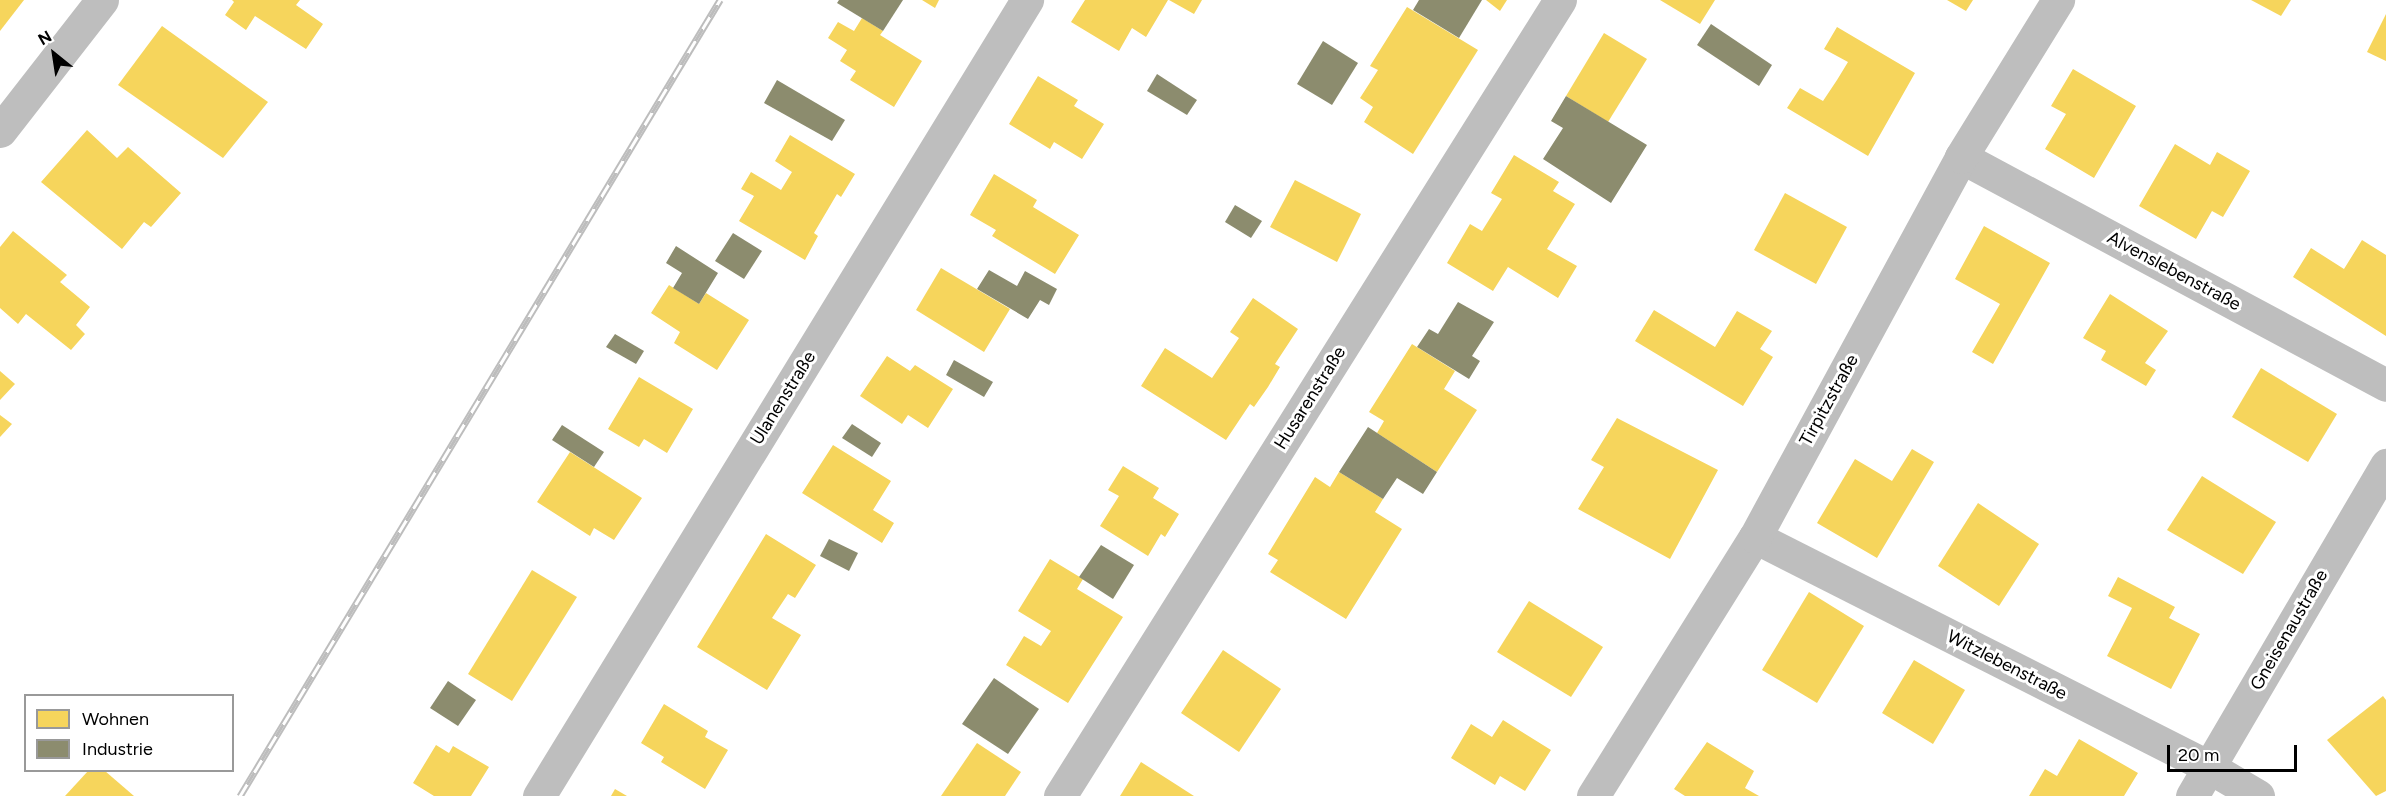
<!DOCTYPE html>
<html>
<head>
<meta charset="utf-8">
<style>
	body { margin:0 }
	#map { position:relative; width:2386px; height:796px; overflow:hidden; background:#fff; font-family:Figtree,sans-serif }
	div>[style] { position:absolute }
	.homes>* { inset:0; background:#f6d55c }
	.industry>* { inset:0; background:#8c8c6e }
	.minor>* { height:33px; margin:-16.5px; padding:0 16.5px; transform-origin:16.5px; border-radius:16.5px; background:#bebebe }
	.rail>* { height:7px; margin-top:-3.5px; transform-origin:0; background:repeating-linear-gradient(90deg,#fff 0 14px,#bdbdbd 0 28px); box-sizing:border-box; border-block:2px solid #bdbdbd }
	span { translate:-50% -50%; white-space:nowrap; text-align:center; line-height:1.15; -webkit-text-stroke:6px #fff; paint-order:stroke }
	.street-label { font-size:18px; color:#000 }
	.legend { position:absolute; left:24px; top:694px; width:210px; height:78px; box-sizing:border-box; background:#fff; border:2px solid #999; margin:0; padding:8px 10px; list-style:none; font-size:18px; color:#000 }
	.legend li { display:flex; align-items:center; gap:12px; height:30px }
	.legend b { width:30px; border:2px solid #999 }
	.north { position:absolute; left:24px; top:24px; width:60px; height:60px; -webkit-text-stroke:4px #fff; paint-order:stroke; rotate:330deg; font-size:16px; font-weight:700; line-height:24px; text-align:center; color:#000 }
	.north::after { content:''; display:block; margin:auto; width:21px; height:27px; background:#000; clip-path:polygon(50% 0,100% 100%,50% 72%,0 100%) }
	.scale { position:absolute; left:2167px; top:745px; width:130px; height:27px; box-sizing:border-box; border:3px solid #000; border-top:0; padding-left:8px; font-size:18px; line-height:21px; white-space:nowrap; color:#000; -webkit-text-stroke:4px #fff; paint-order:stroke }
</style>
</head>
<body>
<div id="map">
	<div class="homes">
		<i style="clip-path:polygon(0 0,24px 0,0 31px)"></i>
		<i style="clip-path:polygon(232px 0,300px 0,296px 5px,323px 24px,306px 49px,255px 16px,246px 30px,225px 15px,234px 2px)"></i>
		<i style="clip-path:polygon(922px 0,939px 0,935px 8px)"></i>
		<i style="clip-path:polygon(1085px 0,1168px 0,1146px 37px,1132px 28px,1119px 51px,1071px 22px)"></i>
		<i style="clip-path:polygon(1169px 0,1202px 0,1194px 14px)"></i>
		<i style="clip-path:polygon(1486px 0,1507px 0,1500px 11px)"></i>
		<i style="clip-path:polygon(1660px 0,1715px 0,1700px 24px)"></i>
		<i style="clip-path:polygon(1947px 0,1973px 0,1966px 11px)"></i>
		<i style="clip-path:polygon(2251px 0,2291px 0,2281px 16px)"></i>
		<i style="clip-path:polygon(1407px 7px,1478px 50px,1413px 154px,1364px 122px,1373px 107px,1360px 98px,1378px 70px,1370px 66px)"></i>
		<i style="clip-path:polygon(2386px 14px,2386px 61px,2367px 52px)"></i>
		<i style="clip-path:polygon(862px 18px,883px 31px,880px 35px,922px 61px,894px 107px,850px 80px,856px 71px,840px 61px,847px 50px,828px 38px,838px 22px,854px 31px)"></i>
		<i style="clip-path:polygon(162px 26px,268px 102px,223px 158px,118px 85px)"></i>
		<i style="clip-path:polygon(1837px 27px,1915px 73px,1868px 156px,1787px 108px,1800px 88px,1823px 101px,1837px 80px,1848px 62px,1824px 49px)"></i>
		<i style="clip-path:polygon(1604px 33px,1647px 59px,1608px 122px,1566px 96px)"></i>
		<i style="clip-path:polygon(2073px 69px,2136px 106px,2094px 178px,2045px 149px,2066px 114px,2051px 106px)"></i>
		<i style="clip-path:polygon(1038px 76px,1078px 100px,1074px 106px,1104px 124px,1082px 159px,1054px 142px,1050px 149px,1009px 124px)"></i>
		<i style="clip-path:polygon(87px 130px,117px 158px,128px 147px,181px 193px,151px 227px,144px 222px,122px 249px,41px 182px)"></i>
		<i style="clip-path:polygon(790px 135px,855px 174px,841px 197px,837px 194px,814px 233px,818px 236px,805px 260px,739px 221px,754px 196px,741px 189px,751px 172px,781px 190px,792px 172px,775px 161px)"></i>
		<i style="clip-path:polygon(2175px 144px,2210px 165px,2217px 152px,2250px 171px,2223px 217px,2212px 211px,2196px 239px,2139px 206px)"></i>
		<i style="clip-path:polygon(1514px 155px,1559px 182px,1553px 191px,1575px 204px,1547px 249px,1577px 266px,1558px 298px,1508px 267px,1493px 291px,1447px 263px,1470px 224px,1482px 231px,1502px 199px,1491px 193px)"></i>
		<i style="clip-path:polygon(994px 174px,1037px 200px,1033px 207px,1079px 235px,1055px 274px,992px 236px,996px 230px,970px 215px)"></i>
		<i style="clip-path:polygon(1295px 180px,1361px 214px,1337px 262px,1270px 227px)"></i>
		<i style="clip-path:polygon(1785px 193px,1847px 227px,1816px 284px,1754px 250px)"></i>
		<i style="clip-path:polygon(1984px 226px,2050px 263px,1993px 364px,1972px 352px,2000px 304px,1955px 279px)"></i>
		<i style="clip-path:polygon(13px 231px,67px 275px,60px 282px,90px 307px,76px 325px,85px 334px,71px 350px,26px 314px,18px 324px,0 308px,0 247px)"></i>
		<i style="clip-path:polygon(2362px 240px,2386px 255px,2386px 336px,2293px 277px,2311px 248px,2344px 269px)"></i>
		<i style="clip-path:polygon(941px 268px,1010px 309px,984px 352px,916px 310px)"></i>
		<i style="clip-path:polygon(669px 285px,699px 304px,706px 293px,749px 320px,717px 370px,674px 343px,680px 332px,651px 313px)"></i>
		<i style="clip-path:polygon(2110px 294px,2168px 331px,2145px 363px,2156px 370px,2146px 386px,2101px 360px,2106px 351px,2083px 338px)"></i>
		<i style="clip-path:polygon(1253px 298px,1298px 329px,1275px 364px,1280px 367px,1268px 387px,1254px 407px,1250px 404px,1226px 440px,1141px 386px,1165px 348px,1212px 378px,1239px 338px,1230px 332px)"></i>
		<i style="clip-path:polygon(1654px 310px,1715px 347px,1737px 311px,1772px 331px,1760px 349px,1773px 357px,1743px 406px,1635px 341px)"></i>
		<i style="clip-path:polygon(1412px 344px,1455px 371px,1444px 389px,1477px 410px,1437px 472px,1377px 433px,1384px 421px,1369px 412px)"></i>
		<i style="clip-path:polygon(887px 356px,910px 371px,915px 365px,953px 389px,928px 428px,908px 415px,902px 424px,860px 396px)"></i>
		<i style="clip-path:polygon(2261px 368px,2337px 414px,2308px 462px,2232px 417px)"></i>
		<i style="clip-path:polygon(0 371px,15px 384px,0 400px)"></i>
		<i style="clip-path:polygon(639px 377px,693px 409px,667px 453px,644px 439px,639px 447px,608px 429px)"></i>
		<i style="clip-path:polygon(0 415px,12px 424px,0 437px)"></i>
		<i style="clip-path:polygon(1617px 418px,1718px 470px,1670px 559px,1578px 509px,1604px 467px,1591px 460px)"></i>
		<i style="clip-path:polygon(833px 445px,891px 481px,873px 510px,894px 523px,882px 543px,802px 493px)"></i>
		<i style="clip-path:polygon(1912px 449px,1934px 462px,1877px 558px,1817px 523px,1855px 459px,1892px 481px)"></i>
		<i style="clip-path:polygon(570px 452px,642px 498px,614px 540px,594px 528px,590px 536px,537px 502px)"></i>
		<i style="clip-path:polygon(1123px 466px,1159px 488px,1153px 498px,1179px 514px,1165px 537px,1161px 534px,1148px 556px,1100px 526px,1119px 496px,1108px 490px)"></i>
		<i style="clip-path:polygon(1339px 472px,1383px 499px,1375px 512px,1402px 529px,1346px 619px,1270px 572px,1278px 560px,1268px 554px,1315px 477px,1330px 487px)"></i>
		<i style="clip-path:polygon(2202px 476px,2276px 522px,2243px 574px,2167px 530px)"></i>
		<i style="clip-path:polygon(1978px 503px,2039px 544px,1999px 606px,1938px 566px)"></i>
		<i style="clip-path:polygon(766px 534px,816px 565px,795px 598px,788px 594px,772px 618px,801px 635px,767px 690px,697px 647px)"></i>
		<i style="clip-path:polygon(1050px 559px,1083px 579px,1077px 589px,1123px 617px,1068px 703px,1006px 665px,1024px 636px,1041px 646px,1051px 631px,1018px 611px)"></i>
		<i style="clip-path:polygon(532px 570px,577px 597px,512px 701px,468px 674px)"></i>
		<i style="clip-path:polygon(2118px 577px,2175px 607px,2169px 618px,2200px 634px,2171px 689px,2107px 656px,2132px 608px,2108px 596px)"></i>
		<i style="clip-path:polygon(1809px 592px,1864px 626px,1817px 703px,1762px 670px)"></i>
		<i style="clip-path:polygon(1529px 601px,1603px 647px,1571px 697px,1497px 652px)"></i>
		<i style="clip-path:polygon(1223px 650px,1281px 689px,1239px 752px,1181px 713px)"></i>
		<i style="clip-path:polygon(1914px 660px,1965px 690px,1933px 744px,1882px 713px)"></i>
		<i style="clip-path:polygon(2383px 696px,2386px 700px,2386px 791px,2376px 796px,2327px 740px)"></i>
		<i style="clip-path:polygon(664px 704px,708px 731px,705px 737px,728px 750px,705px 789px,661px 762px,664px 757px,641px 743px)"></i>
		<i style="clip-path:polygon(1503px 720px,1551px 750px,1525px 791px,1500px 776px,1495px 785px,1451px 758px,1471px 724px,1492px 737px)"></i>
		<i style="clip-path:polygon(2079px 739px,2138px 773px,2124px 796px,2029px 796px,2045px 769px,2057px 776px)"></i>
		<i style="clip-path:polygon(1707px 742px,1754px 771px,1745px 788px,1759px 796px,1685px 796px,1674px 789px)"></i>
		<i style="clip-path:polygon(977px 743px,1021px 772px,1005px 796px,941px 796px)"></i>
		<i style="clip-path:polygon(436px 745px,449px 753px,453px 746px,489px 767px,471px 796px,434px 796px,413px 783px)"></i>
		<i style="clip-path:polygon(1141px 762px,1194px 796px,1120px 796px)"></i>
		<i style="clip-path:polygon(88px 771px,105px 771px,134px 796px,65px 796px)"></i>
		<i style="clip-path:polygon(615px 789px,627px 796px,611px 796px)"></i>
	</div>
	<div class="industry">
		<i style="clip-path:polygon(839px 0,903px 0,883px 31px,837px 3px)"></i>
		<i style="clip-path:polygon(1419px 0,1482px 0,1459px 38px,1413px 10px)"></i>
		<i style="clip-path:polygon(1711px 24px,1772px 65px,1759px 86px,1697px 45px)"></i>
		<i style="clip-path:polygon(1323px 41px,1358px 63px,1332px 105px,1297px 84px)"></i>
		<i style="clip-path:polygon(1157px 74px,1197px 100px,1187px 115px,1147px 91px)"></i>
		<i style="clip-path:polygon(777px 80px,845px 120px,832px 141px,764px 103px)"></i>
		<i style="clip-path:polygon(1566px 96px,1647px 145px,1611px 203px,1543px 159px,1563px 128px,1551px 121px)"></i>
		<i style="clip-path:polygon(1235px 205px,1262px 221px,1251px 238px,1225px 222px)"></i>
		<i style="clip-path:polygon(733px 233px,762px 251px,744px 279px,715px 261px)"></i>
		<i style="clip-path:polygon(676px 246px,718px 273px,699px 304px,673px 288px,682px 273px,666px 263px)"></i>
		<i style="clip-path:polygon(989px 270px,1017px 286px,1025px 271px,1057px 289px,1049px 305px,1040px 300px,1028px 319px,977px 289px)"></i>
		<i style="clip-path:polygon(1458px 302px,1494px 322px,1472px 356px,1480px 361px,1469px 379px,1417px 347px,1429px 329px,1438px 334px)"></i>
		<i style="clip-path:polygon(615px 334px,644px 351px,636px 364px,606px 347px)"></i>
		<i style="clip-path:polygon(954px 360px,993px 382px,984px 397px,946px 375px)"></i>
		<i style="clip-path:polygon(852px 424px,881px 443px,872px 457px,842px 438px)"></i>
		<i style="clip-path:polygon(562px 425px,604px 452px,594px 467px,552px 440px)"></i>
		<i style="clip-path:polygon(1368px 427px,1437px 472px,1423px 494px,1397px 478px,1383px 499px,1339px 472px)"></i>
		<i style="clip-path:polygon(829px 539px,858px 553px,849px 571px,820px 556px)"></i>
		<i style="clip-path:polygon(1101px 545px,1134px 565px,1113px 599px,1079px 577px)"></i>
		<i style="clip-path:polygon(994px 678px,1039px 709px,1008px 754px,962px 724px)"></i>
		<i style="clip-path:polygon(448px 681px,476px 700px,458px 726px,430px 708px)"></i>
	</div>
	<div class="minor">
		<i style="left:0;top:131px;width:166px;rotate:-52.1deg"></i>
		<i style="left:1961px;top:157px;width:482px;rotate:28.2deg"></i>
		<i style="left:1755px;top:537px;width:509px;rotate:26.87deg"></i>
		<i style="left:2209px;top:767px;width:57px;rotate:30.6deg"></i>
		<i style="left:539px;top:796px;width:934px;rotate:-58.49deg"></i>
		<i style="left:1060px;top:796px;width:940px;rotate:-57.87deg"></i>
		<i style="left:1593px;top:796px;width:305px;rotate:-58deg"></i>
		<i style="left:1755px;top:537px;width:432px;rotate:-61.5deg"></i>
		<i style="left:1961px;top:157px;width:185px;rotate:-58.3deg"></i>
		<i style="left:2192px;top:796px;width:384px;rotate:-59.6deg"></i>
	</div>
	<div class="rail">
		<i style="left:240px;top:796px;width:930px;rotate:-58.91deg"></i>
	</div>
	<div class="street-label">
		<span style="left:2174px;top:271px;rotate:28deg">Alvenslebenstraße</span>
		<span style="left:783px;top:398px;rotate:-58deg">Ulanenstraße</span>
		<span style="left:1310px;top:398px;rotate:-58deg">Husarenstraße</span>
		<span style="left:1829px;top:400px;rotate:-61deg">Tirpitzstraße</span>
		<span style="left:2289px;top:630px;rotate:-60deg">Gneisenaustraße</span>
		<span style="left:2007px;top:665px;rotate:27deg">Witzlebenstraße</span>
	</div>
	<ul class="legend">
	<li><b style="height:16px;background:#f6d55c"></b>Wohnen</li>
	<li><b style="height:16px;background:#8c8c6e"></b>Industrie</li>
	</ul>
	<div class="north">N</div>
	<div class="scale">20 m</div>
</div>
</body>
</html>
